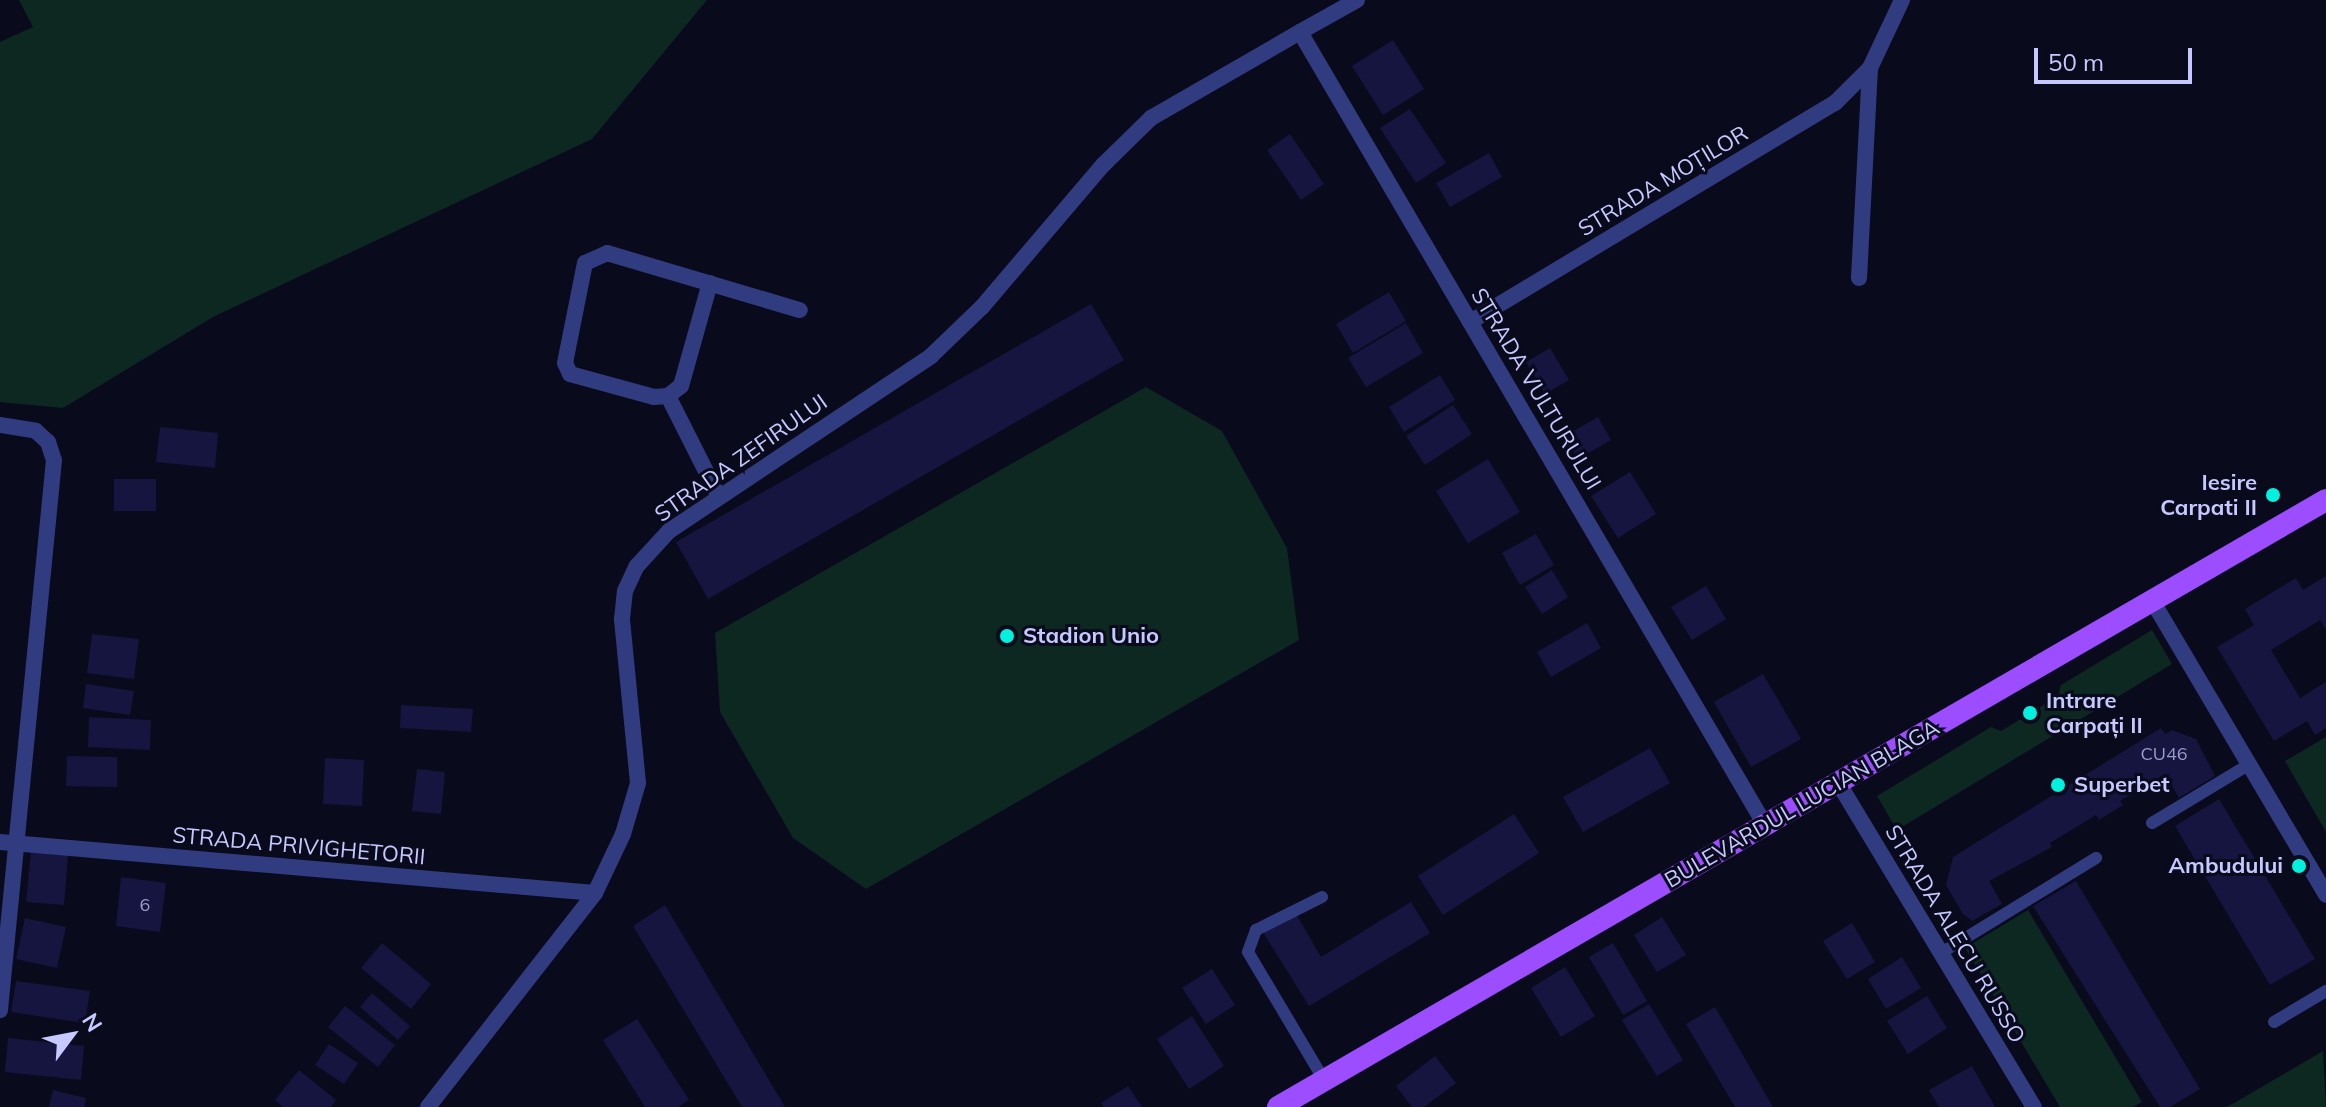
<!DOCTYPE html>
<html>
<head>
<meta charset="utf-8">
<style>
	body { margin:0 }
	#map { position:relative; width:2326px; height:1107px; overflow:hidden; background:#0a0a1d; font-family:Mulish,sans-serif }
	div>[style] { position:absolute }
	.green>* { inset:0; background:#0d2721 }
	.building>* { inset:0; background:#15153f }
	.service>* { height:12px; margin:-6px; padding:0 6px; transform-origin:6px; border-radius:6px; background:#313c80 }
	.minor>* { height:16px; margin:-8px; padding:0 8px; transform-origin:8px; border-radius:8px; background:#313c80 }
	.tertiary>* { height:16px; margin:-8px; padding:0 8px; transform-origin:8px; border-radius:8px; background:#313c80 }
	.primary>* { height:22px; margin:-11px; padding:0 11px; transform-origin:11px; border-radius:11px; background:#9c4dff }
	.dots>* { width:22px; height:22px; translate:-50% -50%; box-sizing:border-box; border:4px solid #0a0a1d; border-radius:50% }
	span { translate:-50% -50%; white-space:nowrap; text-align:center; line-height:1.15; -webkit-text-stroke:6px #0a0a1d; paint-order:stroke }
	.number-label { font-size:18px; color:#9a9ccf }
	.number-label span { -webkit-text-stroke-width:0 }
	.street-label { font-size:22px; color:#c6c9ff }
	.poi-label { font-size:22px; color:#c6c9ff; font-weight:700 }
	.right { translate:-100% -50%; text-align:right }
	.left { translate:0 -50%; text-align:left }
	.north { position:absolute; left:32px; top:995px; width:80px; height:80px; -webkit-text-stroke:6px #0a0a1d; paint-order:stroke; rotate:58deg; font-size:22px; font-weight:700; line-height:32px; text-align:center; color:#c6c9ff }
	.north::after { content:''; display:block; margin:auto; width:28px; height:36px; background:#c6c9ff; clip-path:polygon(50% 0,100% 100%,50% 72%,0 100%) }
	.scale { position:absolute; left:2034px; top:48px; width:158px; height:36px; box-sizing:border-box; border:4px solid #c6c9ff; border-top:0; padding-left:10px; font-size:24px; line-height:28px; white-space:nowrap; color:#c6c9ff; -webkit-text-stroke:6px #0a0a1d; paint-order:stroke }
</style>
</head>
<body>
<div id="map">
	<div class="green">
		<i style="clip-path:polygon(19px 0,707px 0,592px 139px,213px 317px,63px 408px,0 402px,0 42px,33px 27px)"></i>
		<i style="clip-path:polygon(1146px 387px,1222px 431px,1287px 548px,1299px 640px,866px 889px,793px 838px,720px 712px,715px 633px)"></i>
		<i style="clip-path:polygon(2152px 630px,2172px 664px,1897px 830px,1877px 796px,1991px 727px,2001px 731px,2058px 696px,2061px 685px)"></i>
		<i style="clip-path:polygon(2326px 737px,2326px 832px,2285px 761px)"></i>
		<i style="clip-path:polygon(2028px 910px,2142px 1102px,2133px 1107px,2060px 1107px,1965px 948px)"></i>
		<i style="clip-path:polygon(2323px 1051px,2326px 1107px,2226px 1107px,2236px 1102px)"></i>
	</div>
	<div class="building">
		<i style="clip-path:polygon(1393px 40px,1424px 89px,1383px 115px,1352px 66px)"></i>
		<i style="clip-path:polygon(1410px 109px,1446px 163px,1416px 183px,1380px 128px)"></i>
		<i style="clip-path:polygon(1290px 134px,1324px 184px,1301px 200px,1267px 150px)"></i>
		<i style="clip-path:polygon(1489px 153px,1502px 177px,1450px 207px,1436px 183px)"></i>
		<i style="clip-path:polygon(1389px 292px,1406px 321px,1353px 353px,1336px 324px)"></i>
		<i style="clip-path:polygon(1091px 304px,1124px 360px,708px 599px,676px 542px)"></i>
		<i style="clip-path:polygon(1406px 323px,1423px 353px,1366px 387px,1348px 358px)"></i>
		<i style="clip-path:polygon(1550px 348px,1569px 380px,1545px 394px,1526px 362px)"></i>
		<i style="clip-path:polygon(1440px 375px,1455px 400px,1404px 432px,1389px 407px)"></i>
		<i style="clip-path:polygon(1453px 405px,1472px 434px,1425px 465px,1406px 436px)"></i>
		<i style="clip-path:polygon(1598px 417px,1611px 440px,1578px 459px,1565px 436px)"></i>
		<i style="clip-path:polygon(160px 427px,218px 433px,215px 468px,156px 462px)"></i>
		<i style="clip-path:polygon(1488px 459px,1520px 512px,1468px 543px,1436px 491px)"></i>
		<i style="clip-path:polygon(1630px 472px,1656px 514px,1618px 538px,1591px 496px)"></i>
		<i style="clip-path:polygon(114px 479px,156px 479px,156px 511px,114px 511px)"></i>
		<i style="clip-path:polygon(1536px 534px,1554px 565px,1520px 585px,1502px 553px)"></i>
		<i style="clip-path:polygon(1552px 570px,1568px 597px,1542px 614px,1525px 587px)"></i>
		<i style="clip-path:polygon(2326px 576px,2326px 630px,2320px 620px,2271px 650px,2300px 698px,2326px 682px,2326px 728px,2315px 735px,2307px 721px,2274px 741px,2217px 647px,2254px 625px,2245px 609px,2296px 578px,2303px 590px)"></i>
		<i style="clip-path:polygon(1706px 586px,1726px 619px,1692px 640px,1671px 607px)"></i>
		<i style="clip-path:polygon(1587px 623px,1601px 648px,1551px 677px,1537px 652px)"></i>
		<i style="clip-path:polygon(92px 634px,139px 639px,134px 679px,87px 673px)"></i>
		<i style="clip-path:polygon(1763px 674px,1801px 739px,1751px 767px,1714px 702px)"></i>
		<i style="clip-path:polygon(86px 684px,134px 691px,130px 715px,83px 708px)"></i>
		<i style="clip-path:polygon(401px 705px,473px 709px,471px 732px,400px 728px)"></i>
		<i style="clip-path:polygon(89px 717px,151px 720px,150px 750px,88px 747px)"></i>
		<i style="clip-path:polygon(2161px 728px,2165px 734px,2172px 730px,2196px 739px,2215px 776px,2179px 798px,2165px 774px,2120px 801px,2123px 805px,2099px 820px,2096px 815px,2050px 843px,2052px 847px,1989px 881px,2002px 904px,1972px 921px,1963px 914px,1946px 885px,1953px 857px)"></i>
		<i style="clip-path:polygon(1650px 748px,1670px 783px,1583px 832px,1563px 797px)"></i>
		<i style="clip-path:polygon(67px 756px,117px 757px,117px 787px,66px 786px)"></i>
		<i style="clip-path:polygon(325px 758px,364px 760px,362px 806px,323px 804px)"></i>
		<i style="clip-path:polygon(417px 769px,445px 772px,441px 814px,412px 811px)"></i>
		<i style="clip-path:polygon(2219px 799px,2315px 959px,2270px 985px,2175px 826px)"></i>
		<i style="clip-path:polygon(1514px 814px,1539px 853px,1443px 915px,1418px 876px)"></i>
		<i style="clip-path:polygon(31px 852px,68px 855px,64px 905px,26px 902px)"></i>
		<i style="clip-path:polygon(121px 877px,166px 883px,160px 932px,116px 926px)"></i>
		<i style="clip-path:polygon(2076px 881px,2200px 1089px,2170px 1107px,2160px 1107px,2033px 906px)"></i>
		<i style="clip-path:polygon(1411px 902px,1430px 933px,1309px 1006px,1261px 929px,1292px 907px,1321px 957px)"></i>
		<i style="clip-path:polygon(665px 905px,785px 1107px,742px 1107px,633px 926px)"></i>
		<i style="clip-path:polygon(1662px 917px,1686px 955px,1657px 972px,1634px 935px)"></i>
		<i style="clip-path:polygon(25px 918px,66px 927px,57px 968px,16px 959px)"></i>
		<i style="clip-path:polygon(1852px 923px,1875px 962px,1847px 979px,1823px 941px)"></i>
		<i style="clip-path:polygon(382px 943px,431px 984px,411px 1009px,361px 968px)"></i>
		<i style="clip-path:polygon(1613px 943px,1647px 1001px,1623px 1015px,1589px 957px)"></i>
		<i style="clip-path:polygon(1902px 957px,1921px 988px,1886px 1009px,1868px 979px)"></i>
		<i style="clip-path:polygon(1565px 967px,1595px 1016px,1561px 1037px,1531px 988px)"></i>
		<i style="clip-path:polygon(1212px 969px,1235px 1005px,1206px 1024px,1182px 988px)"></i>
		<i style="clip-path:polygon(16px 981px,90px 991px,85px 1023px,11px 1012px)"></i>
		<i style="clip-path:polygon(372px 993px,410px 1026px,398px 1040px,360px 1007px)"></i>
		<i style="clip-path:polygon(1927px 996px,1947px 1028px,1908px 1054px,1887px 1021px)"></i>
		<i style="clip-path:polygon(1649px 1004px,1683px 1060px,1657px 1076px,1622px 1020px)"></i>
		<i style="clip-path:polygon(345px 1006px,395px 1045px,378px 1067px,328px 1027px)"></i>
		<i style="clip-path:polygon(1715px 1007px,1773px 1107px,1735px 1107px,1686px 1024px)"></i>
		<i style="clip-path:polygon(1192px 1016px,1224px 1066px,1189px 1089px,1157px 1039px)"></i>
		<i style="clip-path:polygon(637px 1019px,689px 1100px,678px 1107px,645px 1107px,603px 1040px)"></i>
		<i style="clip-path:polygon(8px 1038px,84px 1046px,81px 1080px,5px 1072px)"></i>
		<i style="clip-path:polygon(329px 1044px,358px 1063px,344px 1084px,315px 1065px)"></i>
		<i style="clip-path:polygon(1435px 1056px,1456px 1083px,1424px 1107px,1412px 1107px,1396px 1086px)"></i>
		<i style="clip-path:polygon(1972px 1066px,1995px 1107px,1939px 1107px,1929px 1090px)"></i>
		<i style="clip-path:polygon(299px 1070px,336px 1100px,331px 1107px,283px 1107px,275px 1100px)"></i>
		<i style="clip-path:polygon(1128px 1086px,1142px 1107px,1104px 1107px,1101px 1103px)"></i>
		<i style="clip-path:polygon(53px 1090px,86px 1098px,84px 1107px,49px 1107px)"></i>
	</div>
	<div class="service">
		<i style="left:2152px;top:823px;width:112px;rotate:-31.1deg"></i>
		<i style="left:1322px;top:897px;width:74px;rotate:153.4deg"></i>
		<i style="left:1256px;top:930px;width:23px;rotate:110deg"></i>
		<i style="left:1248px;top:952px;width:149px;rotate:59.3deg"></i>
		<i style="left:1941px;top:953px;width:182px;rotate:-31.5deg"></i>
		<i style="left:2274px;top:1022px;width:61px;rotate:-30.8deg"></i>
	</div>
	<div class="minor">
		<i style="left:1859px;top:278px;width:210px;rotate:-87deg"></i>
		<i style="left:1470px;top:322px;width:426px;rotate:-31deg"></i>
		<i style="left:1835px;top:103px;width:49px;rotate:-45deg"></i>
		<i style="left:1870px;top:68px;width:75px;rotate:-64.8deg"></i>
		<i style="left:668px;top:396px;width:16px;rotate:-38deg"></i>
		<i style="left:681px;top:386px;width:107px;rotate:-74.3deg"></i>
		<i style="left:0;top:425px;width:36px;rotate:9deg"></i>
		<i style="left:36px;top:431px;width:16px;rotate:43deg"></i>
		<i style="left:48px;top:442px;width:19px;rotate:72deg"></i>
		<i style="left:54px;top:460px;width:553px;rotate:95.61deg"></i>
		<i style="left:719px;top:497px;width:113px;rotate:-116.8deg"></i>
		<i style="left:668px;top:396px;width:14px;rotate:176deg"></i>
		<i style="left:654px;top:397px;width:87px;rotate:-164.7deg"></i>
		<i style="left:570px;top:374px;width:12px;rotate:-114deg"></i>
		<i style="left:565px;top:363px;width:102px;rotate:-78.7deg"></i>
		<i style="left:585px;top:263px;width:24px;rotate:-24deg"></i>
		<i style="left:607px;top:253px;width:201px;rotate:16.5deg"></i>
		<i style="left:2153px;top:602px;width:340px;rotate:59.4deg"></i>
		<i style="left:1839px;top:784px;width:377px;rotate:58.9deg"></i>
		<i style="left:0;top:842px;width:597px;rotate:4.9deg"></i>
		<i style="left:428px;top:1107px;width:271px;rotate:-52deg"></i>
		<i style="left:595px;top:893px;width:65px;rotate:-64.6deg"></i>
		<i style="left:623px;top:834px;width:53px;rotate:-73.6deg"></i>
		<i style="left:638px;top:783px;width:165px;rotate:-95.6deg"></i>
		<i style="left:622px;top:619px;width:28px;rotate:-84deg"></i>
		<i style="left:625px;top:591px;width:26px;rotate:-65deg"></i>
		<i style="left:636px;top:567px;width:49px;rotate:-47.5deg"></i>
		<i style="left:669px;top:531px;width:315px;rotate:-33.7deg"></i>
		<i style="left:931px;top:356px;width:71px;rotate:-43.9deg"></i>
		<i style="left:982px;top:307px;width:187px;rotate:-49.6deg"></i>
		<i style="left:1103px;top:165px;width:67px;rotate:-44.4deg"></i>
		<i style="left:1151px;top:118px;width:172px;rotate:-30deg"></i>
	</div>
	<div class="tertiary">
		<i style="left:1357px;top:0;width:65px;rotate:150.7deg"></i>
		<i style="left:1300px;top:32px;width:919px;rotate:59.61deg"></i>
	</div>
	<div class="primary">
		<i style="left:1278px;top:1107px;width:1211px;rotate:-30.08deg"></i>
	</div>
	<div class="dots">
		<i style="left:2273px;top:495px;background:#00f1dd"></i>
		<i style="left:1007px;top:636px;background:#00f1dd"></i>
		<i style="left:2030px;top:713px;background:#00f1dd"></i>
		<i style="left:2058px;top:785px;background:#00f1dd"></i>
		<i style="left:2299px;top:866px;background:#00f1dd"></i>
	</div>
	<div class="number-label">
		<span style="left:2164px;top:754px">CU46</span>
		<span style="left:145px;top:905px">6</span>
	</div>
	<div class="street-label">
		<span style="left:1663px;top:181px;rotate:-31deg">STRADA MOȚILOR</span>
		<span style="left:1536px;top:389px;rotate:59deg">STRADA VULTURULUI</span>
		<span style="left:741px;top:458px;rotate:-35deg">STRADA ZEFIRULUI</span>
		<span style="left:1802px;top:804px;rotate:-30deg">BULEVARDUL LUCIAN BLAGA</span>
		<span style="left:299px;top:846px;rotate:5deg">STRADA PRIVIGHETORII</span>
		<span style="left:1955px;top:934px;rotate:59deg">STRADA ALECU RUSSO</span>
	</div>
	<div class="poi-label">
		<span class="right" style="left:2257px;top:495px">Iesire<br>Carpati II</span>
		<span class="left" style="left:1023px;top:636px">Stadion Unio</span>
		<span class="left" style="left:2046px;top:713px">Intrare<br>Carpați II</span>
		<span class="left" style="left:2074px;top:785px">Superbet</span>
		<span class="right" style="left:2283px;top:866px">Ambudului</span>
	</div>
	<div class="north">N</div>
	<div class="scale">50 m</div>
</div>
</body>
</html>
